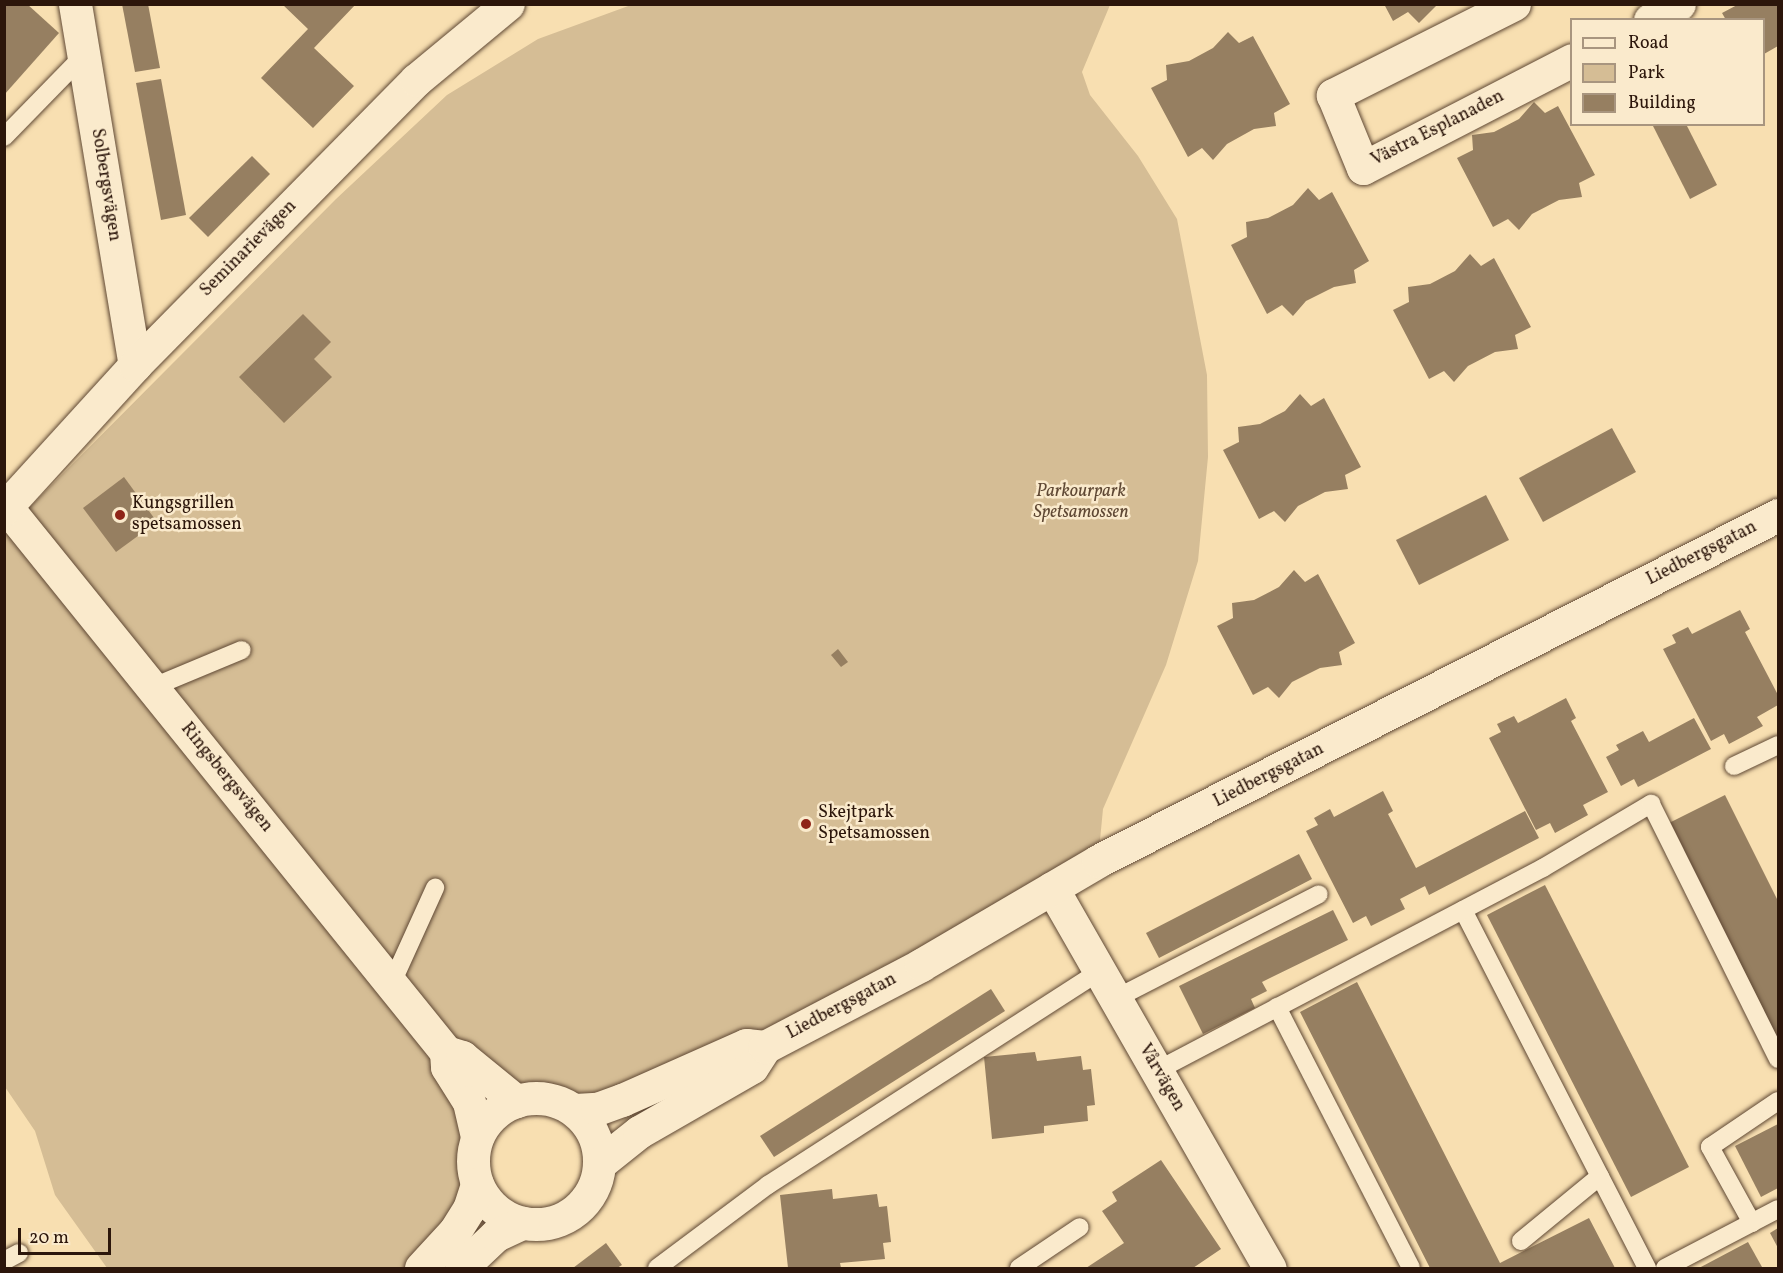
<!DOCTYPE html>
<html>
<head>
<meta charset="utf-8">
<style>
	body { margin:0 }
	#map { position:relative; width:1783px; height:1273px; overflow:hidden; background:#f8dfb1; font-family:Vollkorn,serif }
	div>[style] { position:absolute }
	.green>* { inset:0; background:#d5bd95 }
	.building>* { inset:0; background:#967f61 }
	.roads { filter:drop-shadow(0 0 2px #5f4834) drop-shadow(0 0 2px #5f4834) }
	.lane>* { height:18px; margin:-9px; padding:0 9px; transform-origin:9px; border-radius:9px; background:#faeacc }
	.street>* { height:33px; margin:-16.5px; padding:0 16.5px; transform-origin:16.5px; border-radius:16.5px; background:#faeacc }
	.secondary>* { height:33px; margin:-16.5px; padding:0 16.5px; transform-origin:16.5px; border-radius:16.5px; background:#faeacc }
	.secondary>.ring { margin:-16.5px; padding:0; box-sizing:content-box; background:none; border:33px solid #faeacc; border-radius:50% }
	.dots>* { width:16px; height:16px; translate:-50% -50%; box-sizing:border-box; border:3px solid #faeacc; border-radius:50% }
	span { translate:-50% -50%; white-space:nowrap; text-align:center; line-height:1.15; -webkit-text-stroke:5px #faeacc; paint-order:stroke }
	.street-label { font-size:18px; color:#2c160b }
	.park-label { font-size:18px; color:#5f4834; font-style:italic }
	.poi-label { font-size:18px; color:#2c160b }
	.left { translate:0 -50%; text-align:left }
	.frame { position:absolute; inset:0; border:6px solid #2c160b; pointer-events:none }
	.legend { position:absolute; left:1570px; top:18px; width:195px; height:108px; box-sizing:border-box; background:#faeacc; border:2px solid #a8957f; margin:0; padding:8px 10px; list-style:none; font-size:18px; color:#2c160b }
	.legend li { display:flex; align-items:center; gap:12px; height:30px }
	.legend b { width:30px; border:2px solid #a8957f }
	.scale { position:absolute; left:18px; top:1228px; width:93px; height:27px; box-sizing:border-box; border:3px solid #2c160b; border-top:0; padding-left:8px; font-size:18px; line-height:21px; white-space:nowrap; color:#2c160b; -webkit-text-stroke:4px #faeacc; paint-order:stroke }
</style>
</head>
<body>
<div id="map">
	<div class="green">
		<i style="clip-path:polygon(631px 5px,1110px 5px,1082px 72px,1090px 95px,1138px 156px,1177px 219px,1207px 375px,1208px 457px,1198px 561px,1166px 665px,1103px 809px,1098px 861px,842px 1009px,567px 1105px,539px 1097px,502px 1107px,488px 1119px,473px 1151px,474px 1176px,421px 1268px,107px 1268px,55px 1195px,35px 1131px,5px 1087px,4px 533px,336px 199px,447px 95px,538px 39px)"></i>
	</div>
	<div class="building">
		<i style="clip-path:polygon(8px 4px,27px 4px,59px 33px,4px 95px,4px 8px)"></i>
		<i style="clip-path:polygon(122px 4px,148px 4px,160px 68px,135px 72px)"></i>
		<i style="clip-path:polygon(282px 4px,356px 4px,314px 48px,354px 86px,313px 128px,261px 78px,308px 29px)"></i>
		<i style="clip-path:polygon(1384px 4px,1438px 4px,1419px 23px,1408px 12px,1393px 21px)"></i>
		<i style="clip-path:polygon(1739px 4px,1778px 4px,1778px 46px,1764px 54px,1764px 20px,1726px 20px,1722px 13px)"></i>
		<i style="clip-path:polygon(1228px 32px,1239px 43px,1253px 36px,1290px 104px,1274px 113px,1276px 126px,1254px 129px,1227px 144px,1213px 160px,1202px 148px,1188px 157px,1151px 88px,1167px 80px,1166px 65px,1189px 61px,1213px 48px)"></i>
		<i style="clip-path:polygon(161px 79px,186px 215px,161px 220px,136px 83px)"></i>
		<i style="clip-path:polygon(1534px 102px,1545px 113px,1558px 106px,1595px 175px,1579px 183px,1582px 197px,1559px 200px,1532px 214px,1519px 230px,1508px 219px,1493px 227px,1457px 158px,1473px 150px,1472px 135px,1494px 132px,1519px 119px)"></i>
		<i style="clip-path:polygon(1652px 124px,1686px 124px,1717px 185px,1690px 199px)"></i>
		<i style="clip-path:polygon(252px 156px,270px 174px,208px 237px,189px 218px)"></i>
		<i style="clip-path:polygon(1308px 188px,1319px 200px,1332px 192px,1369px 261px,1354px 270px,1356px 283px,1334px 287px,1306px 301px,1293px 316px,1282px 305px,1267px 314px,1231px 245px,1247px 237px,1246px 222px,1268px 218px,1293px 205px)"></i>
		<i style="clip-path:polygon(1470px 254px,1481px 266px,1494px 258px,1531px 327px,1515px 335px,1518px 349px,1495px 352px,1468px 366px,1454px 382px,1444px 371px,1429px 379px,1393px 310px,1409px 302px,1408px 287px,1430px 284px,1455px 271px)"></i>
		<i style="clip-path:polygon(303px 314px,331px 342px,314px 359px,332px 377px,284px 423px,239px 377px)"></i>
		<i style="clip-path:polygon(1300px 394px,1311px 406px,1324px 398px,1361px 467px,1345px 475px,1348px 489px,1325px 492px,1298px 506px,1285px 522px,1274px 511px,1259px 519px,1223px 450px,1239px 442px,1238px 427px,1260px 424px,1285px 411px)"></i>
		<i style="clip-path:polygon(1612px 428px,1636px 472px,1543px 522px,1519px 478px)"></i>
		<i style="clip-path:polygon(124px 477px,157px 522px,116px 552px,83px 508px)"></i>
		<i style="clip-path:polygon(1486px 495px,1509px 540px,1419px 585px,1396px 540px)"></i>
		<i style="clip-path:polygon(1294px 570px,1305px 582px,1318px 574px,1355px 643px,1339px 652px,1342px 665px,1320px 668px,1292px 682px,1279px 698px,1268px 687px,1253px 695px,1217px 626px,1233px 618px,1232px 603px,1254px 600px,1279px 587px)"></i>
		<i style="clip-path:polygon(1740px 610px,1750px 629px,1745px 632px,1778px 695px,1778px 705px,1757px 717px,1763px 726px,1729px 744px,1724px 734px,1711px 741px,1663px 649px,1676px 643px,1672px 635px,1688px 627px,1692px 634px)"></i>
		<i style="clip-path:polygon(838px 649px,848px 662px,841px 667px,831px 655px)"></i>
		<i style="clip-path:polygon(1566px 698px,1576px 718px,1571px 721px,1608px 792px,1583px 805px,1588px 815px,1555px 833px,1550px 823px,1536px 830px,1489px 738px,1501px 732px,1497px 724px,1514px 716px,1518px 723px)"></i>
		<i style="clip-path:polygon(1694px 718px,1711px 749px,1638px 787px,1634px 779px,1621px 786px,1606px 757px,1619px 750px,1616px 745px,1643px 731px,1649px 742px)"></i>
		<i style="clip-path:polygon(1383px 791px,1393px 811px,1388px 814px,1416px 868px,1525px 811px,1539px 838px,1429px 895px,1425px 886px,1400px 899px,1405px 909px,1371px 926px,1366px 916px,1353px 923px,1306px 831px,1318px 825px,1314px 818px,1330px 809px,1334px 817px)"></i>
		<i style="clip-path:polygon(1725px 795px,1778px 901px,1778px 1044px,1667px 824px)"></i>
		<i style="clip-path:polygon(1299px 854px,1312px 879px,1159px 958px,1146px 933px)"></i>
		<i style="clip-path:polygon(1545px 885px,1689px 1167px,1631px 1197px,1487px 915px)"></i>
		<i style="clip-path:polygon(1333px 910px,1348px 940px,1262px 982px,1267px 991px,1251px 999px,1255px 1008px,1203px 1034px,1179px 986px)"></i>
		<i style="clip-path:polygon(1357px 982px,1500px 1263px,1589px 1218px,1615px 1268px,1430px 1268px,1300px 1012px)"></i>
		<i style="clip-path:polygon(991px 989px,1005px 1011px,774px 1157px,760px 1136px)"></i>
		<i style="clip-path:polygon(1035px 1052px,1037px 1061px,1081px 1056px,1083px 1070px,1091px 1069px,1095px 1105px,1087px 1106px,1088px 1121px,1044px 1126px,1044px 1133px,992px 1139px,984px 1057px)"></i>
		<i style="clip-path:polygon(1778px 1124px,1778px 1188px,1761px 1197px,1735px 1146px)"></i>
		<i style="clip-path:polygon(1161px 1160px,1221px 1249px,1193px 1268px,1086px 1268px,1124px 1243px,1102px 1211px,1117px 1201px,1112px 1192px)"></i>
		<i style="clip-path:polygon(832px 1189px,833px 1199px,877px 1194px,879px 1207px,887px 1206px,891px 1242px,883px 1243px,885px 1259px,840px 1263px,841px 1268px,788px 1268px,780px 1195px)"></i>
		<i style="clip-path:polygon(1778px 1228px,1778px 1248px,1770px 1233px)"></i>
		<i style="clip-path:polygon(1748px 1242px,1762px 1267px,1760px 1268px,1699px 1268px)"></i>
		<i style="clip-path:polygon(606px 1243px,622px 1265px,617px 1268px,573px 1268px)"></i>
	</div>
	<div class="roads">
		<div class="lane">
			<i style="left:4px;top:137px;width:115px;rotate:-45.7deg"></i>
			<i style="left:153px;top:687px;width:96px;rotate:-22.6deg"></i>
			<i style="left:1734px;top:766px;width:49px;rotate:-25.5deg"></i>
			<i style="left:1463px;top:910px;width:403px;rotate:62.8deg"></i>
			<i style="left:391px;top:985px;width:107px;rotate:-65.6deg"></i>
			<i style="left:1115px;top:999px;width:229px;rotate:-27.2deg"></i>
			<i style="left:1277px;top:1007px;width:293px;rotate:62.8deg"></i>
			<i style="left:1156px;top:1071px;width:437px;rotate:-27.7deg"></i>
			<i style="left:1543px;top:868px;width:126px;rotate:-30.7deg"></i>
			<i style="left:1651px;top:804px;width:285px;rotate:63.5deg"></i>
			<i style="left:1752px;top:1223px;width:87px;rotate:-118.9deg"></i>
			<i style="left:1710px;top:1147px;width:82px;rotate:-34.1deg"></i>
			<i style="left:1521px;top:1241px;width:102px;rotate:-39.4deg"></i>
			<i style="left:4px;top:1261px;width:17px;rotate:-28deg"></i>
			<i style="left:657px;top:1268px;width:139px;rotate:-36.8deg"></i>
			<i style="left:768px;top:1185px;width:395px;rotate:-32.8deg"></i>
			<i style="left:1019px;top:1268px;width:73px;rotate:-33.9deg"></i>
			<i style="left:1665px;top:1268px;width:127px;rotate:-27.6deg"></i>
		</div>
		<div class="street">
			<i style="left:75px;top:4px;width:366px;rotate:80.6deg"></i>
			<i style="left:1514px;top:4px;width:203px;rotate:153.3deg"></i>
			<i style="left:1333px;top:95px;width:79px;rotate:67.7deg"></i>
			<i style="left:1363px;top:168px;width:235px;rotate:-27.3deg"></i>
			<i style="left:1650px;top:20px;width:33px;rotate:-29deg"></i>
			<i style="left:4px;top:504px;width:704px;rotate:51.11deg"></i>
			<i style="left:446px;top:1052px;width:15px;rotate:86deg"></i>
			<i style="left:447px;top:1067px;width:41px;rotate:57.8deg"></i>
			<i style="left:469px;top:1102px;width:36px;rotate:77deg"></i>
			<i style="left:4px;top:509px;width:195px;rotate:-47.7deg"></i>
			<i style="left:135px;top:365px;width:400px;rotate:-45.4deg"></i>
			<i style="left:416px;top:80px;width:119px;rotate:-39.6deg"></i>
			<i style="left:1052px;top:888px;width:438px;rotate:60.2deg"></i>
			<i style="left:446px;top:1052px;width:17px;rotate:17deg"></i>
			<i style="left:462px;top:1057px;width:70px;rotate:39.2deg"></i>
		</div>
		<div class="secondary">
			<i class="ring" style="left:473px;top:1098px;width:93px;height:93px"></i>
			<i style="left:575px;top:1110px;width:22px;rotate:-3deg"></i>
			<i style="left:597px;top:1109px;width:27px;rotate:-20deg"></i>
			<i style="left:622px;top:1100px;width:136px;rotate:-23.9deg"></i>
			<i style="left:746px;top:1045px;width:19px;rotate:6deg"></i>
			<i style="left:600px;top:1163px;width:50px;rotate:-38.5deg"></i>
			<i style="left:639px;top:1132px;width:130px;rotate:-29.9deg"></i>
			<i style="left:752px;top:1067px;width:24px;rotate:-57deg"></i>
			<i style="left:765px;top:1047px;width:176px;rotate:-27.7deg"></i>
			<i style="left:921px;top:965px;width:205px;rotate:-30.4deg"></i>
			<i style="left:1098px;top:861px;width:763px;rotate:-26.97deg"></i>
			<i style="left:421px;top:1268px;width:50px;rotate:-47.4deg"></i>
			<i style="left:455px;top:1231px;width:26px;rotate:-58deg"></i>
			<i style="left:469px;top:1209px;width:26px;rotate:-72deg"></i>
			<i style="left:461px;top:1268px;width:48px;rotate:-43.3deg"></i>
			<i style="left:496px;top:1235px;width:29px;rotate:-25deg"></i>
		</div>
	</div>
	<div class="dots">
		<i style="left:120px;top:515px;background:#8f2418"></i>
		<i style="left:806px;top:824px;background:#8f2418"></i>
	</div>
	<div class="street-label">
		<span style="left:1438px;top:129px;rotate:-27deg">Västra Esplanaden</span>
		<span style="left:105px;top:185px;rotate:81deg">Solbergsvägen</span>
		<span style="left:249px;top:249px;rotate:-45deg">Seminarievägen</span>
		<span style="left:1702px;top:554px;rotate:-27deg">Liedbergsgatan</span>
		<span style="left:1269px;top:776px;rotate:-27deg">Liedbergsgatan</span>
		<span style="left:226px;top:778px;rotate:51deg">Ringsbergsvägen</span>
		<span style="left:842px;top:1007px;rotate:-28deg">Liedbergsgatan</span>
		<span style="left:1161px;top:1078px;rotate:60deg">Vårvägen</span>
	</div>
	<div class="park-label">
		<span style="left:1081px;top:503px">Parkourpark<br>Spetsamossen</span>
	</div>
	<div class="poi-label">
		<span class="left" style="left:132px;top:515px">Kungsgrillen<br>spetsamossen</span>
		<span class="left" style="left:818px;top:824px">Skejtpark<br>Spetsamossen</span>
	</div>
	<div class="frame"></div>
	<ul class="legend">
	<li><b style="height:8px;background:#faeacc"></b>Road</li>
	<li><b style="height:16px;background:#d5bd95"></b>Park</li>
	<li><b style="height:16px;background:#967f61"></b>Building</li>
	</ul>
	<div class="scale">20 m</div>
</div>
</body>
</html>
